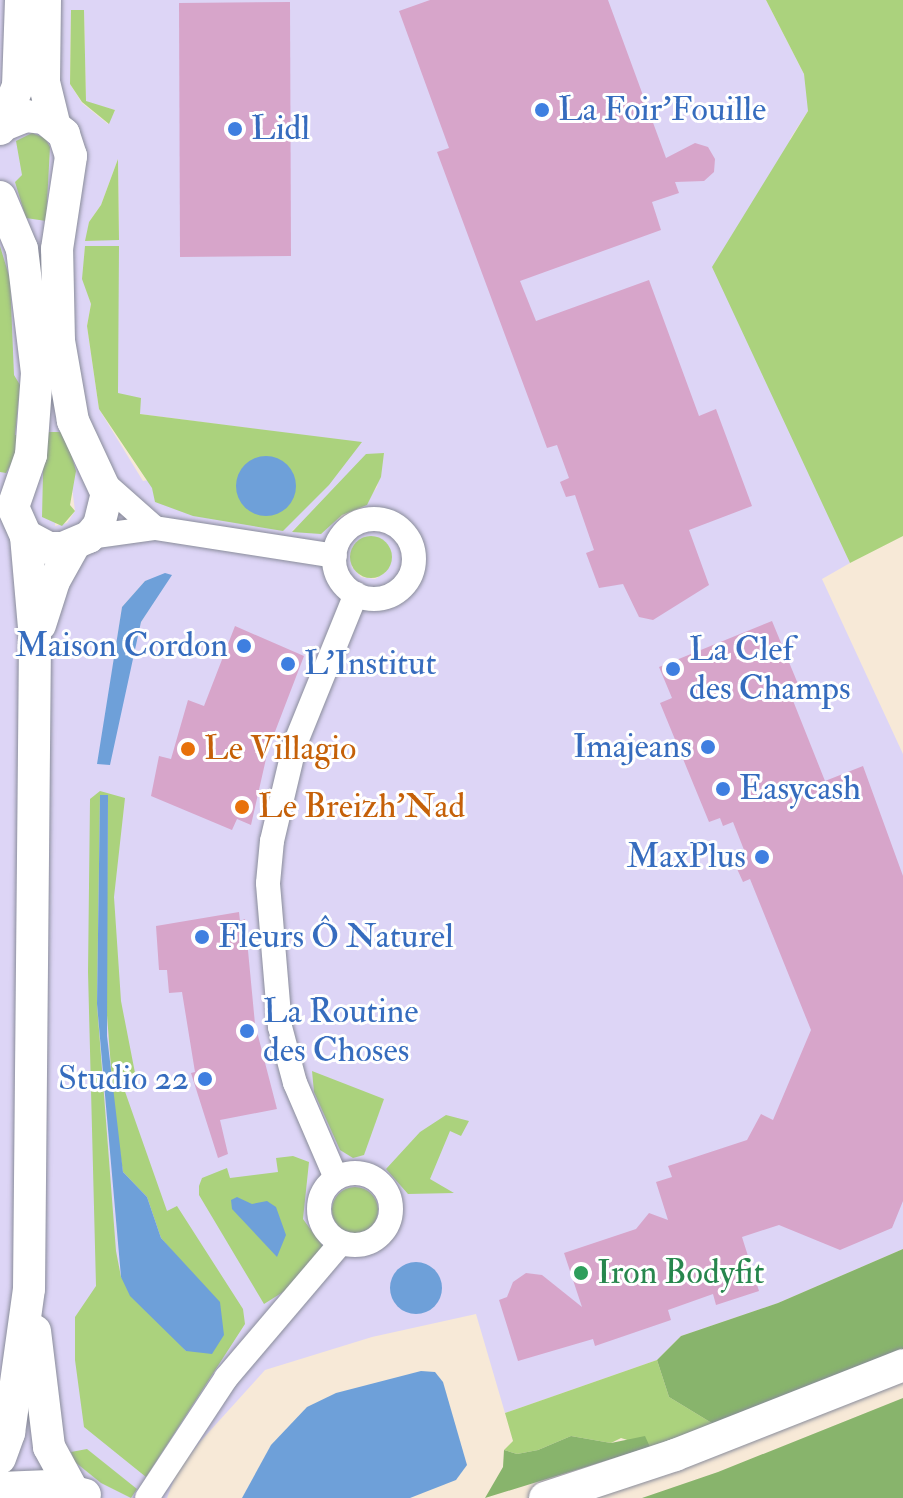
<!DOCTYPE html>
<html>
<head>
<meta charset="utf-8">
<style>
	body { margin:0 }
	#map { position:relative; width:903px; height:1498px; overflow:hidden; background:#f7e9d7; font-family:"IM FELL Double Pica",serif }
	div>[style] { position:absolute }
	.built>* { inset:0; background:#ddd5f6 }
	.green>* { inset:0; background:#abd27d }
	.round { border-radius:50% }
	.forest>* { inset:0; background:#88b46c }
	.water>* { inset:0; background:#6ea0d9 }
	.building>* { inset:0; background:#d7a5ca }
	.roads { filter:drop-shadow(0 0 2px #898c9a) drop-shadow(0 0 2px #898c9a) }
	.minor>* { height:24px; margin:-12px; padding:0 12px; transform-origin:12px; border-radius:12px; background:#fff }
	.minor>.ring { margin:-12px; padding:0; box-sizing:content-box; background:none; border:24px solid #fff; border-radius:50% }
	.major>* { height:32px; margin:-16px; padding:0 16px; transform-origin:16px; border-radius:16px; background:#fff }
	.dots>* { width:22px; height:22px; translate:-50% -50%; box-sizing:border-box; border:4px solid #fff; border-radius:50% }
	span { translate:-50% -50%; white-space:nowrap; text-align:center; line-height:1.15; -webkit-text-stroke:6px #fff; paint-order:stroke }
	.shop-label { font-size:34px; color:#366cbe }
	.left { translate:0 -50%; text-align:left }
	.right { translate:-100% -50%; text-align:right }
	.food-label { font-size:34px; color:#c56008 }
	.leisure-label { font-size:34px; color:#27864d }
</style>
</head>
<body>
<div id="map">
	<div class="built">
		<i style="clip-path:polygon(evenodd,0 0,766px 0,804px 74px,810px 98px,808px 111px,790px 139px,786px 420px,850px 563px,822px 579px,903px 754px,903px 1249px,778px 1303px,681px 1336px,657px 1360px,505px 1413px,476px 1314px,372px 1337px,265px 1370px,199px 1443px,177px 1472px,167px 1498px,0 1498px,0 0,71px 10px,84px 11px,86px 102px,115px 110px,108px 124px,82px 103px,70px 84px,71px 10px,0 0,118px 159px,119px 239px,86px 241px,89px 222px,101px 205px,118px 159px,0 0,85px 247px,118px 291px,118px 394px,140px 414px,362px 443px,143px 481px,99px 409px,87px 326px,91px 304px,83px 279px,85px 247px,0 0,65px 432px,75px 511px,67px 523px,55px 526px,65px 432px,0 0,384px 453px,377px 487px,363px 507px,335px 521px,292px 531px,384px 453px,0 0,350px 553px,386px 572px,375px 579px,361px 577px,352px 567px,350px 553px,0 0,171px 575px,141px 622px,98px 764px,122px 607px,145px 581px,171px 575px)"></i>
	</div>
	<div class="green">
		<i style="clip-path:polygon(766px 0,903px 0,903px 536px,850px 563px,712px 267px,808px 111px,804px 74px)"></i>
		<i style="clip-path:polygon(71px 10px,84px 10px,86px 101px,115px 110px,109px 124px,82px 102px,70px 84px)"></i>
		<i style="clip-path:polygon(32px 133px,45px 138px,50px 147px,46px 221px,26px 218px,15px 182px,22px 175px,16px 141px)"></i>
		<i style="clip-path:polygon(118px 159px,119px 240px,85px 241px,89px 222px,101px 205px)"></i>
		<i style="clip-path:polygon(0 246px,10px 279px,14px 375px,20px 385px,15px 435px,26px 437px,6px 473px,0 472px)"></i>
		<i style="clip-path:polygon(85px 246px,119px 246px,118px 393px,141px 398px,140px 414px,362px 442px,329px 485px,283px 531px,193px 516px,155px 502px,152px 488px,99px 409px,87px 326px,91px 304px,82px 279px)"></i>
		<i style="clip-path:polygon(44px 432px,65px 432px,76px 471px,70px 505px,75px 511px,62px 526px,42px 517px)"></i>
		<i style="clip-path:polygon(384px 453px,381px 477px,367px 505px,342px 515px,321px 534px,292px 532px,366px 454px)"></i>
		<i class="round" style="left:350px;top:536px;width:42px;height:42px"></i>
		<i style="clip-path:polygon(evenodd,100px 791px,125px 798px,114px 897px,121px 1001px,136px 1078px,122px 1083px,167px 1211px,177px 1206px,243px 1309px,245px 1324px,146px 1477px,84px 1427px,75px 1360px,75px 1317px,96px 1286px,88px 972px,90px 799px,100px 791px,100px 795px,108px 795px,106px 1002px,115px 1120px,123px 1172px,147px 1197px,161px 1238px,174px 1253px,186px 1351px,121px 1277px,116px 1251px,97px 1004px,100px 795px)"></i>
		<i style="clip-path:polygon(312px 1071px,384px 1099px,364px 1155px,353px 1158px,340px 1150px,314px 1092px)"></i>
		<i style="clip-path:polygon(446px 1115px,469px 1121px,461px 1136px,450px 1131px,430px 1179px,454px 1193px,408px 1194px,386px 1169px,420px 1132px)"></i>
		<i style="clip-path:polygon(276px 1158px,293px 1156px,309px 1162px,303px 1219px,324px 1248px,291px 1287px,264px 1304px,199px 1195px,199px 1186px,202px 1178px,227px 1168px,230px 1178px,278px 1172px)"></i>
		<i class="round" style="left:332px;top:1187px;width:46px;height:46px"></i>
		<i style="clip-path:polygon(657px 1360px,669px 1397px,715px 1425px,650px 1447px,621px 1438px,611px 1443px,571px 1436px,538px 1450px,517px 1454px,504px 1450px,513px 1441px,505px 1413px)"></i>
		<i style="clip-path:polygon(87px 1449px,137px 1489px,131px 1498px,101px 1483px,75px 1462px,71px 1452px)"></i>
	</div>
	<div class="forest">
		<i style="clip-path:polygon(903px 1249px,903px 1351px,715px 1425px,669px 1397px,657px 1360px,681px 1336px,778px 1303px)"></i>
		<i style="clip-path:polygon(903px 1398px,903px 1498px,642px 1498px,718px 1472px)"></i>
		<i style="clip-path:polygon(571px 1436px,611px 1443px,645px 1436px,650px 1447px,485px 1498px,503px 1467px,504px 1450px,517px 1454px,538px 1450px)"></i>
	</div>
	<div class="water">
		<i class="round" style="left:236px;top:456px;width:60px;height:60px"></i>
		<i style="clip-path:polygon(165px 573px,172px 575px,141px 622px,110px 765px,97px 764px,122px 607px,145px 581px)"></i>
		<i style="clip-path:polygon(100px 795px,108px 795px,107px 1036px,123px 1172px,147px 1197px,161px 1238px,220px 1302px,224px 1335px,212px 1354px,186px 1351px,130px 1296px,121px 1277px,97px 1004px)"></i>
		<i style="clip-path:polygon(237px 1197px,252px 1204px,267px 1201px,276px 1207px,286px 1235px,277px 1257px,232px 1209px,231px 1200px)"></i>
		<i class="round" style="left:390px;top:1262px;width:52px;height:52px"></i>
		<i style="clip-path:polygon(421px 1371px,435px 1372px,443px 1382px,467px 1465px,456px 1480px,410px 1498px,242px 1498px,271px 1445px,307px 1407px,336px 1393px)"></i>
	</div>
	<div class="building">
		<i style="clip-path:polygon(430px 0,608px 0,666px 158px,695px 143px,708px 147px,715px 159px,714px 172px,704px 181px,675px 182px,679px 193px,652px 202px,661px 230px,520px 281px,536px 321px,649px 280px,699px 416px,716px 409px,752px 506px,689px 530px,709px 585px,653px 620px,639px 617px,623px 584px,599px 588px,586px 553px,594px 550px,575px 495px,566px 497px,560px 482px,569px 478px,557px 445px,547px 448px,437px 152px,449px 148px,399px 11px)"></i>
		<i style="clip-path:polygon(290px 2px,291px 256px,180px 257px,179px 3px)"></i>
		<i style="clip-path:polygon(772px 621px,798px 684px,788px 688px,825px 781px,863px 766px,903px 876px,903px 1201px,892px 1228px,840px 1250px,779px 1225px,742px 1237px,759px 1291px,716px 1305px,713px 1294px,668px 1310px,671px 1320px,595px 1346px,593px 1339px,518px 1361px,499px 1300px,507px 1297px,513px 1282px,526px 1273px,542px 1275px,582px 1307px,564px 1253px,636px 1229px,649px 1213px,668px 1220px,656px 1182px,672px 1177px,668px 1166px,747px 1140px,761px 1114px,773px 1120px,811px 1030px,750px 879px,743px 882px,733px 860px,746px 855px,733px 822px,723px 826px,720px 818px,709px 822px,660px 703px,672px 698px,659px 667px)"></i>
		<i style="clip-path:polygon(235px 626px,304px 656px,268px 750px,251px 825px,237px 819px,232px 830px,151px 796px,159px 756px,171px 759px,188px 700px,204px 706px)"></i>
		<i style="clip-path:polygon(239px 912px,240px 921px,245px 919px,255px 1024px,277px 1109px,220px 1120px,228px 1154px,218px 1158px,191px 1073px,195px 1072px,182px 992px,169px 993px,167px 970px,159px 970px,156px 926px)"></i>
	</div>
	<div class="roads">
		<div class="minor">
			<i style="left:103px;top:482px;width:69px;rotate:41.5deg"></i>
			<i class="ring" style="left:334px;top:519px;width:56px;height:56px"></i>
			<i style="left:89px;top:537px;width:67px;rotate:-7.8deg"></i>
			<i style="left:155px;top:528px;width:182px;rotate:8.8deg"></i>
			<i class="ring" style="left:319px;top:1173px;width:48px;height:48px"></i>
			<i style="left:336px;top:1178px;width:103px;rotate:-113.3deg"></i>
			<i style="left:295px;top:1083px;width:58px;rotate:-105deg"></i>
			<i style="left:280px;top:1027px;width:144px;rotate:-94.8deg"></i>
			<i style="left:268px;top:883px;width:42px;rotate:-84.6deg"></i>
			<i style="left:272px;top:841px;width:100px;rotate:-76.7deg"></i>
			<i style="left:295px;top:744px;width:162px;rotate:-67.9deg"></i>
			<i style="left:147px;top:1498px;width:144px;rotate:-56.6deg"></i>
			<i style="left:226px;top:1378px;width:177px;rotate:-49.6deg"></i>
		</div>
		<div class="major">
			<i style="left:45px;top:0;width:82px;rotate:90.7deg"></i>
			<i style="left:44px;top:82px;width:42px;rotate:76.3deg"></i>
			<i style="left:0;top:129px;width:47px;rotate:-67.3deg"></i>
			<i style="left:18px;top:86px;width:86px;rotate:-88deg"></i>
			<i style="left:0;top:197px;width:56px;rotate:67.1deg"></i>
			<i style="left:22px;top:249px;width:125px;rotate:83.1deg"></i>
			<i style="left:37px;top:373px;width:82px;rotate:94.2deg"></i>
			<i style="left:31px;top:455px;width:55px;rotate:109.1deg"></i>
			<i style="left:13px;top:507px;width:32px;rotate:66deg"></i>
			<i style="left:26px;top:536px;width:26px;rotate:28deg"></i>
			<i style="left:49px;top:548px;width:14px"></i>
			<i style="left:63px;top:548px;width:28px;rotate:-23deg"></i>
			<i style="left:89px;top:537px;width:16px;rotate:-50deg"></i>
			<i style="left:99px;top:525px;width:32px;rotate:-76deg"></i>
			<i style="left:107px;top:494px;width:81px;rotate:-115deg"></i>
			<i style="left:73px;top:421px;width:81px;rotate:-99.9deg"></i>
			<i style="left:59px;top:341px;width:92px;rotate:-91.2deg"></i>
			<i style="left:57px;top:249px;width:94px;rotate:-81.4deg"></i>
			<i style="left:71px;top:156px;width:23px;rotate:-108deg"></i>
			<i style="left:64px;top:134px;width:26px;rotate:-141deg"></i>
			<i style="left:44px;top:118px;width:18px;rotate:-174deg"></i>
			<i style="left:26px;top:116px;width:24px;rotate:158deg"></i>
			<i style="left:40px;top:625px;width:46px;rotate:-72.3deg"></i>
			<i style="left:54px;top:581px;width:41px;rotate:-60.9deg"></i>
			<i style="left:35px;top:1331px;width:117px;rotate:83.1deg"></i>
			<i style="left:49px;top:1447px;width:50px;rotate:61.4deg"></i>
			<i style="left:0;top:1458px;width:27px;rotate:-70deg"></i>
			<i style="left:9px;top:1433px;width:145px;rotate:-82.1deg"></i>
			<i style="left:29px;top:1289px;width:650px;rotate:-89.47deg"></i>
			<i style="left:35px;top:639px;width:103px;rotate:-95deg"></i>
			<i style="left:0;top:1488px;width:50px;rotate:-2.3deg"></i>
			<i style="left:50px;top:1486px;width:36px;rotate:14deg"></i>
			<i style="left:545px;top:1498px;width:137px;rotate:-18.3deg"></i>
			<i style="left:675px;top:1455px;width:245px;rotate:-21.5deg"></i>
		</div>
	</div>
	<div class="dots">
		<i style="left:542px;top:110px;background:#3f7fe0"></i>
		<i style="left:235px;top:129px;background:#3f7fe0"></i>
		<i style="left:244px;top:646px;background:#3f7fe0"></i>
		<i style="left:288px;top:664px;background:#3f7fe0"></i>
		<i style="left:673px;top:669px;background:#3f7fe0"></i>
		<i style="left:708px;top:747px;background:#3f7fe0"></i>
		<i style="left:188px;top:749px;background:#e8710a"></i>
		<i style="left:723px;top:789px;background:#3f7fe0"></i>
		<i style="left:242px;top:807px;background:#e8710a"></i>
		<i style="left:762px;top:857px;background:#3f7fe0"></i>
		<i style="left:202px;top:937px;background:#3f7fe0"></i>
		<i style="left:247px;top:1031px;background:#3f7fe0"></i>
		<i style="left:205px;top:1079px;background:#3f7fe0"></i>
		<i style="left:581px;top:1273px;background:#2e9e5b"></i>
	</div>
	<div class="shop-label">
		<span class="left" style="left:558px;top:110px">La Foir'Fouille</span>
		<span class="left" style="left:251px;top:129px">Lidl</span>
		<span class="right" style="left:228px;top:646px">Maison Cordon</span>
		<span class="left" style="left:689px;top:669px">La Clef<br>des Champs</span>
		<span class="left" style="left:304px;top:664px">L'Institut</span>
		<span class="right" style="left:692px;top:747px">Imajeans</span>
		<span class="left" style="left:739px;top:789px">Easycash</span>
		<span class="right" style="left:746px;top:857px">MaxPlus</span>
		<span class="left" style="left:218px;top:937px">Fleurs Ô Naturel</span>
		<span class="left" style="left:263px;top:1031px">La Routine<br>des Choses</span>
		<span class="right" style="left:189px;top:1079px">Studio 22</span>
	</div>
	<div class="food-label">
		<span class="left" style="left:204px;top:749px">Le Villagio</span>
		<span class="left" style="left:258px;top:807px">Le Breizh'Nad</span>
	</div>
	<div class="leisure-label">
		<span class="left" style="left:597px;top:1273px">Iron Bodyfit</span>
	</div>
</div>
</body>
</html>
